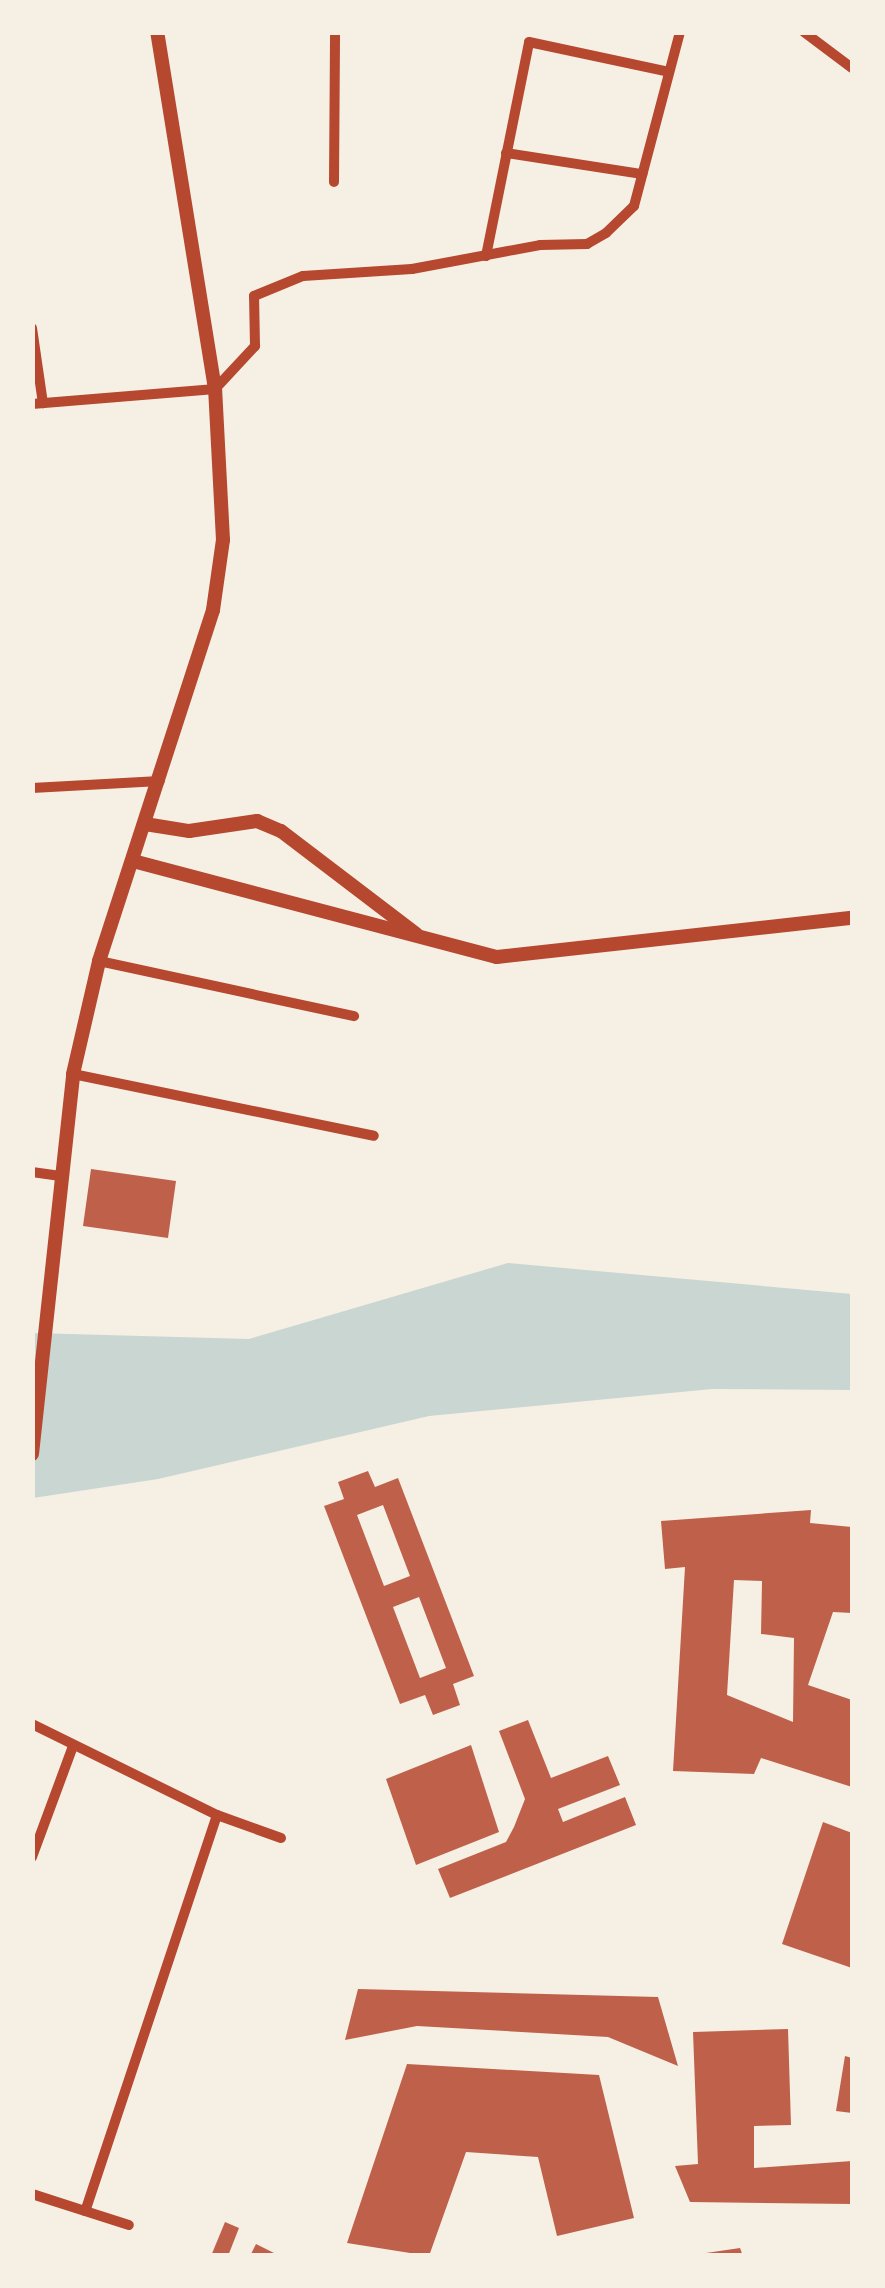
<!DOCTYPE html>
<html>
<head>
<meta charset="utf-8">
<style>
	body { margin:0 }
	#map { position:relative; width:885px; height:2288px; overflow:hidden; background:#f6efe4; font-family:"Times New Roman",serif }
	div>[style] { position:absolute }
	.water>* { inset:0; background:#c9d6d2 }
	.building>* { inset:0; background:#bf614a }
	.minor>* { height:10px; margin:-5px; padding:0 5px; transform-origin:5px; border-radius:5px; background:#b5482f }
	.tertiary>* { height:14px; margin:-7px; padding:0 7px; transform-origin:7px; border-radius:7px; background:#b5482f }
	span { translate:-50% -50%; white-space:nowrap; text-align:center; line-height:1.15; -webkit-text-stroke:8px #f6efe4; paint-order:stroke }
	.frame { position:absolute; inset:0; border:35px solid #f6efe4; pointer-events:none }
</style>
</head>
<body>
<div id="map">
	<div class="water">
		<i style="clip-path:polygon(508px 1263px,852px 1294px,852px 1390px,712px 1389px,429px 1416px,158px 1479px,33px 1498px,33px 1333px,249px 1339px)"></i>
	</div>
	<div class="building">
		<i style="clip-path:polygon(91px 1169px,176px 1181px,168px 1238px,83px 1226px)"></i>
		<i style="clip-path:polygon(evenodd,368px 1471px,375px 1487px,398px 1478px,474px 1676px,453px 1684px,460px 1705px,433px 1715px,425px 1695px,400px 1704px,324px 1506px,344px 1499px,338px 1482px,368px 1471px,383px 1505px,410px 1576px,384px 1586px,357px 1515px,383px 1505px,368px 1471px,419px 1597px,446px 1668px,420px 1678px,393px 1607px,419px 1597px)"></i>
		<i style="clip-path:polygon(evenodd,811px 1510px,810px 1523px,852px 1527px,852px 1613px,833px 1612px,808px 1685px,852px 1700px,852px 1787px,761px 1758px,754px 1774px,673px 1771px,685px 1567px,665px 1569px,661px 1521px,811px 1510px,734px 1580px,762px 1581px,761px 1634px,794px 1638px,793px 1722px,727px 1695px,734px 1580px)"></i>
		<i style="clip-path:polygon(528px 1720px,551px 1778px,608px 1756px,620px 1785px,558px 1809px,563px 1822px,625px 1797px,636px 1825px,450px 1898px,438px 1869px,506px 1842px,514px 1827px,525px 1799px,499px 1731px)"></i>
		<i style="clip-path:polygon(471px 1745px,499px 1832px,416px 1865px,386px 1779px)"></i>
		<i style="clip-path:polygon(823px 1822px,852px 1833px,852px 1968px,782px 1944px)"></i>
		<i style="clip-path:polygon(358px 1989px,658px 1997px,678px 2066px,608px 2037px,417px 2026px,345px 2040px)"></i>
		<i style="clip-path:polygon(788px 2029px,791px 2125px,754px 2126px,754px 2168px,852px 2161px,852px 2204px,690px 2202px,675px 2166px,698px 2164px,693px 2032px)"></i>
		<i style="clip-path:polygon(845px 2056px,852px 2058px,852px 2113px,836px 2111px)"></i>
		<i style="clip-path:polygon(407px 2064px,599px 2075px,634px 2218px,557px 2236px,538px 2157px,466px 2152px,429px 2256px,347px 2243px)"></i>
		<i style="clip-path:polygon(225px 2222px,239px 2228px,228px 2256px,211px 2256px)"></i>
		<i style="clip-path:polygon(256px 2244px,280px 2256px,250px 2256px)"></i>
		<i style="clip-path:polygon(740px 2248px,743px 2256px,707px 2256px,706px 2253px)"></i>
	</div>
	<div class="minor">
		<i style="left:804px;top:32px;width:60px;rotate:36.9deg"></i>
		<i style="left:506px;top:153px;width:138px;rotate:8.8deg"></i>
		<i style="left:334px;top:182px;width:150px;rotate:-89.6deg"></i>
		<i style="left:486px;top:256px;width:218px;rotate:-78.6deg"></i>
		<i style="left:529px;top:42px;width:143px;rotate:12.1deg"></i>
		<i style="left:32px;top:328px;width:76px;rotate:81.7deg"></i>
		<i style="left:32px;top:404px;width:184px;rotate:-4.7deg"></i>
		<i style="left:215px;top:389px;width:59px;rotate:-47.1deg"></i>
		<i style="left:255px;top:346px;width:50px;rotate:-91.1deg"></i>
		<i style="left:254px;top:296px;width:53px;rotate:-22.2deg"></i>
		<i style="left:303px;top:276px;width:109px;rotate:-3.7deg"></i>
		<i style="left:412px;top:269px;width:130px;rotate:-10.6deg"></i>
		<i style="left:540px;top:245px;width:47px;rotate:-1.2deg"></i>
		<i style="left:587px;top:244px;width:22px;rotate:-30deg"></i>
		<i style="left:606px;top:233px;width:39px;rotate:-44deg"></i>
		<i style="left:634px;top:206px;width:180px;rotate:-75.2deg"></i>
		<i style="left:32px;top:788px;width:128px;rotate:-3.1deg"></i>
		<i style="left:99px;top:961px;width:261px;rotate:12.2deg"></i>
		<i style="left:73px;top:1074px;width:307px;rotate:11.6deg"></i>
		<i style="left:32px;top:1172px;width:27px;rotate:8deg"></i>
		<i style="left:32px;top:1724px;width:206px;rotate:26.2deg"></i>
		<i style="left:217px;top:1815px;width:417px;rotate:108.4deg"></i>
		<i style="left:85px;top:2211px;width:56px;rotate:-162.2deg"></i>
		<i style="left:217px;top:1815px;width:68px;rotate:19.8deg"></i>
		<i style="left:32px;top:1857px;width:118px;rotate:-69.7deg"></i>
		<i style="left:85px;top:2211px;width:46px;rotate:17.7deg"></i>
	</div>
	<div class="tertiary">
		<i style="left:145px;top:824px;width:45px;rotate:9deg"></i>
		<i style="left:189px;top:831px;width:69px;rotate:-8.4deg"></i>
		<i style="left:257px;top:821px;width:26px;rotate:23deg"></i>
		<i style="left:281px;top:831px;width:170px;rotate:37.3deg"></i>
		<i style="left:133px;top:861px;width:376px;rotate:14.8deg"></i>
		<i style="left:497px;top:957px;width:357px;rotate:-6.3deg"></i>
		<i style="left:32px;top:1454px;width:382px;rotate:-83.8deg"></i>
		<i style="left:73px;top:1074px;width:116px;rotate:-77deg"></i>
		<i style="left:99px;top:961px;width:369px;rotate:-72deg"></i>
		<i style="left:213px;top:610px;width:71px;rotate:-81.9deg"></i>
		<i style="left:223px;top:540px;width:151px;rotate:-93deg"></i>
		<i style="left:215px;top:389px;width:362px;rotate:-99.2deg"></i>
	</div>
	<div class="frame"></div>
</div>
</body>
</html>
